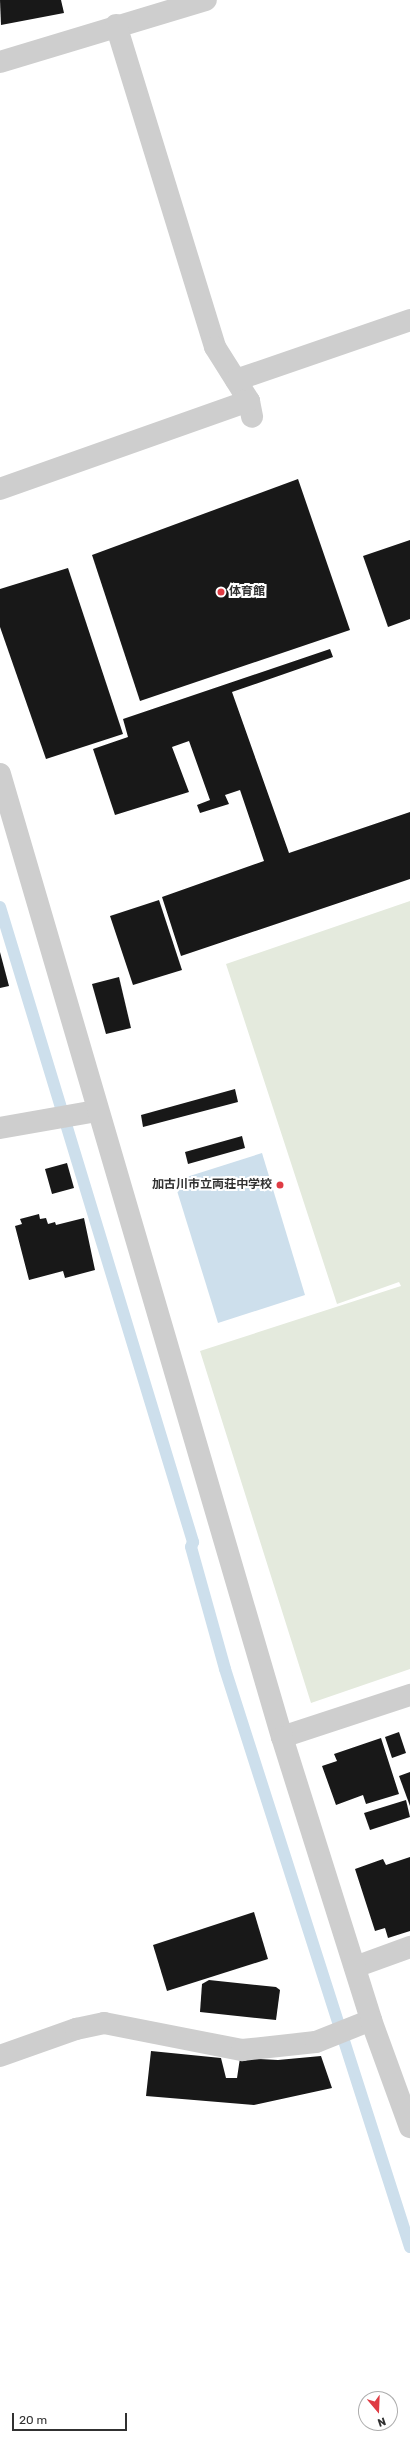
<!DOCTYPE html>
<html>
<head>
<meta charset="utf-8">
<style>
	body { margin:0 }
	#map { position:relative; width:410px; height:2443px; overflow:hidden; background:#fff; font-family:Rubik,"Noto Sans JP",sans-serif }
	div>[style] { position:absolute }
	.green>* { inset:0; background:#e4eadd }
	.water>* { inset:0; background:#cddfec }
	.stream>* { height:12px; margin:-6px; padding:0 6px; transform-origin:6px; border-radius:6px; background:#cddfec }
	.building>* { inset:0; background:#181818 }
	.minor>* { height:22px; margin:-11px; padding:0 11px; transform-origin:11px; border-radius:11px; background:#cecece }
	.tertiary>* { height:22px; margin:-11px; padding:0 11px; transform-origin:11px; border-radius:11px; background:#cecece }
	.dots>* { width:11px; height:11px; translate:-50% -50%; box-sizing:border-box; border:2px solid #fff; border-radius:50% }
	span { translate:-50% -50%; white-space:nowrap; text-align:center; line-height:1.15; -webkit-text-stroke:4px #fff; paint-order:stroke }
	.poi-label { font-size:12px; color:#313131; font-weight:700 }
	.left { translate:0 -50%; text-align:left }
	.right { translate:-100% -50%; text-align:right }
	.north { position:absolute; left:358px; top:2391px; width:40px; height:40px; box-sizing:border-box; background:#fff; border:1px solid #adadad; border-radius:50%; rotate:161deg; font-size:11px; font-weight:700; line-height:16px; text-align:center; color:#313131 }
	.north::after { content:''; display:block; margin:auto; width:14px; height:18px; background:#df3c44; clip-path:polygon(50% 0,100% 100%,50% 72%,0 100%) }
	.scale { position:absolute; left:12px; top:2413px; width:115px; height:18px; box-sizing:border-box; border:2px solid #313131; border-top:0; padding-left:5px; font-size:12px; line-height:14px; white-space:nowrap; color:#313131; -webkit-text-stroke:3px #fff; paint-order:stroke }
</style>
</head>
<body>
<div id="map">
	<div class="green">
		<i style="clip-path:polygon(410px 901px,410px 1669px,311px 1703px,200px 1351px,401px 1286px,399px 1282px,337px 1304px,226px 964px)"></i>
	</div>
	<div class="water">
		<i style="clip-path:polygon(262px 1153px,305px 1295px,218px 1323px,174px 1181px)"></i>
	</div>
	<div class="stream">
		<i style="left:0;top:907px;width:664px;rotate:73.09deg"></i>
		<i style="left:193px;top:1542px;width:5px;rotate:112deg"></i>
		<i style="left:191px;top:1547px;width:127px;rotate:74.4deg"></i>
		<i style="left:225px;top:1669px;width:607px;rotate:72.25deg"></i>
	</div>
	<div class="building">
		<i style="clip-path:polygon(0 0,61px 0,64px 13px,1px 25px)"></i>
		<i style="clip-path:polygon(298px 479px,350px 630px,140px 701px,92px 555px)"></i>
		<i style="clip-path:polygon(410px 540px,410px 619px,388px 627px,363px 556px)"></i>
		<i style="clip-path:polygon(68px 568px,123px 734px,46px 759px,0 627px,0 589px)"></i>
		<i style="clip-path:polygon(330px 649px,333px 657px,232px 692px,289px 853px,410px 812px,410px 879px,181px 956px,162px 897px,264px 861px,240px 790px,225px 795px,229px 804px,200px 813px,197px 805px,210px 800px,189px 741px,172px 747px,189px 792px,115px 815px,93px 749px,128px 737px,123px 719px)"></i>
		<i style="clip-path:polygon(159px 900px,182px 970px,133px 985px,110px 916px)"></i>
		<i style="clip-path:polygon(0 952px,9px 986px,0 988px)"></i>
		<i style="clip-path:polygon(119px 977px,131px 1028px,106px 1034px,92px 984px)"></i>
		<i style="clip-path:polygon(235px 1089px,238px 1102px,143px 1127px,141px 1115px)"></i>
		<i style="clip-path:polygon(242px 1136px,245px 1148px,188px 1164px,185px 1152px)"></i>
		<i style="clip-path:polygon(67px 1163px,74px 1188px,52px 1194px,45px 1169px)"></i>
		<i style="clip-path:polygon(39px 1214px,40px 1219px,46px 1218px,48px 1224px,55px 1222px,56px 1225px,84px 1218px,95px 1270px,65px 1278px,63px 1271px,29px 1280px,15px 1226px,22px 1224px,20px 1219px)"></i>
		<i style="clip-path:polygon(399px 1732px,406px 1753px,392px 1758px,385px 1737px)"></i>
		<i style="clip-path:polygon(381px 1738px,399px 1794px,366px 1804px,363px 1795px,336px 1805px,322px 1766px,337px 1761px,334px 1754px)"></i>
		<i style="clip-path:polygon(410px 1772px,410px 1806px,399px 1776px)"></i>
		<i style="clip-path:polygon(406px 1800px,410px 1817px,370px 1830px,364px 1813px)"></i>
		<i style="clip-path:polygon(410px 1857px,410px 1931px,388px 1938px,385px 1928px,375px 1931px,355px 1869px,383px 1859px,386px 1865px)"></i>
		<i style="clip-path:polygon(254px 1912px,268px 1959px,167px 1991px,153px 1945px)"></i>
		<i style="clip-path:polygon(209px 1980px,276px 1987px,280px 1990px,276px 2020px,200px 2012px,202px 1984px)"></i>
		<i style="clip-path:polygon(151px 2051px,221px 2058px,226px 2078px,237px 2078px,240px 2058px,278px 2060px,321px 2056px,332px 2088px,254px 2105px,146px 2096px)"></i>
	</div>
	<div class="minor">
		<i style="left:0;top:62px;width:215px;rotate:-16.8deg"></i>
		<i style="left:0;top:1128px;width:97px;rotate:-10deg"></i>
		<i style="left:282px;top:1737px;width:135px;rotate:-18.2deg"></i>
		<i style="left:355px;top:1967px;width:59px;rotate:-20deg"></i>
		<i style="left:0;top:2056px;width:81px;rotate:-19.6deg"></i>
		<i style="left:76px;top:2029px;width:29px;rotate:-12deg"></i>
		<i style="left:104px;top:2023px;width:141px;rotate:11.1deg"></i>
		<i style="left:242px;top:2050px;width:74px;rotate:-6.2deg"></i>
		<i style="left:316px;top:2042px;width:59px;rotate:-21.8deg"></i>
	</div>
	<div class="tertiary">
		<i style="left:116px;top:25px;width:337px;rotate:72.9deg"></i>
		<i style="left:215px;top:347px;width:64px;rotate:57.8deg"></i>
		<i style="left:249px;top:401px;width:16px;rotate:79deg"></i>
		<i style="left:236px;top:380px;width:184px;rotate:-19deg"></i>
		<i style="left:0;top:489px;width:264px;rotate:-19.5deg"></i>
		<i style="left:0;top:774px;width:1003px;rotate:73.68deg"></i>
		<i style="left:282px;top:1737px;width:297px;rotate:72.5deg"></i>
		<i style="left:371px;top:2020px;width:114px;rotate:70deg"></i>
	</div>
	<div class="dots">
		<i style="left:221px;top:592px;background:#df3c44"></i>
		<i style="left:280px;top:1185px;background:#df3c44"></i>
	</div>
	<div class="poi-label">
		<span class="left" style="left:229px;top:592px">体育館</span>
		<span class="right" style="left:272px;top:1185px">加古川市立両荘中学校</span>
	</div>
	<div class="north">N</div>
	<div class="scale">20 m</div>
</div>
</body>
</html>
